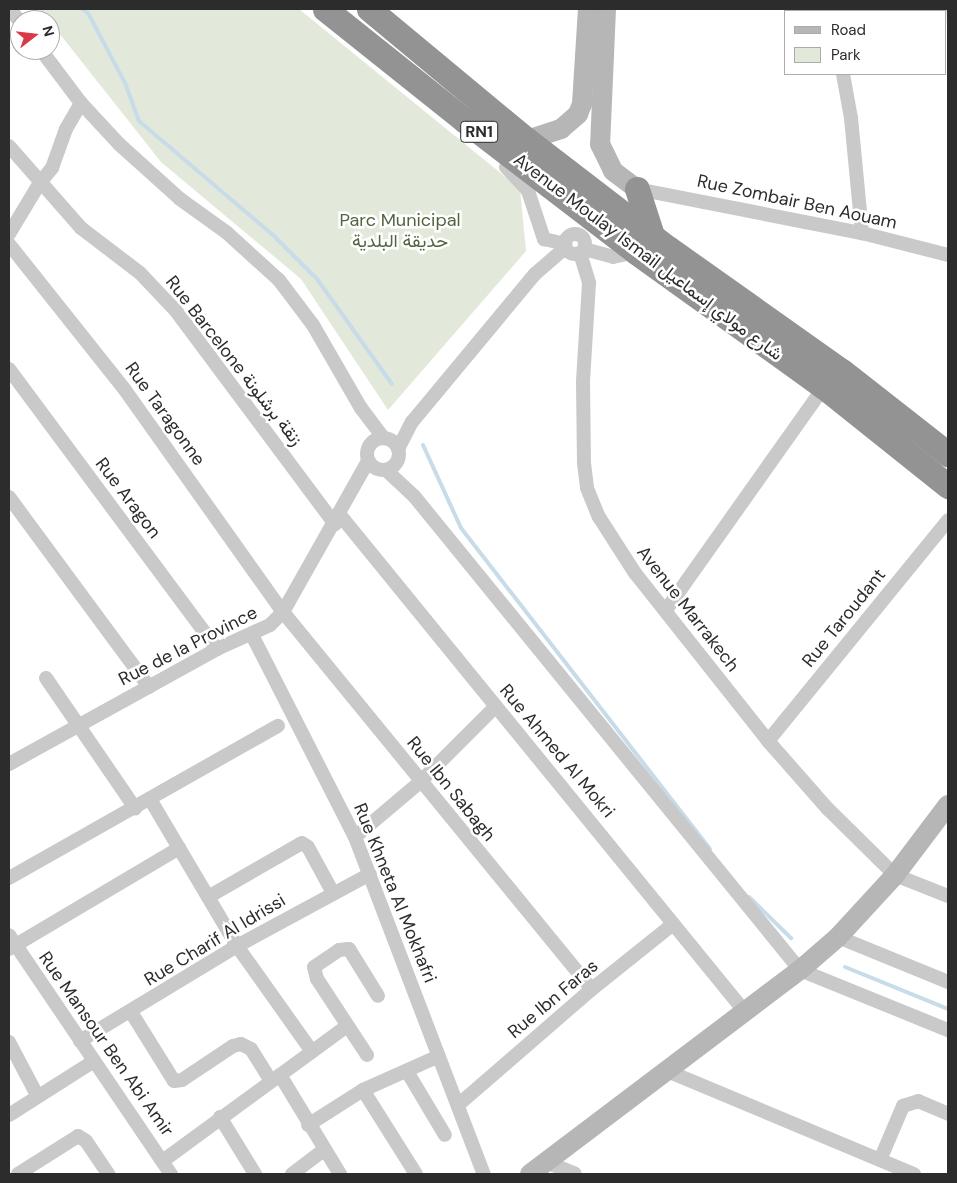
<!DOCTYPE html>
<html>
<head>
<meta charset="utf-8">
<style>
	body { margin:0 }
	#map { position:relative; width:957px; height:1183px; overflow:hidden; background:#fff; font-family:"DM Sans",Vazirmatn,sans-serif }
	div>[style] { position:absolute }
	.green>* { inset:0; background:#e2e9da }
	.stream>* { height:4px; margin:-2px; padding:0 2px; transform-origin:2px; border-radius:2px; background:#c7dce8 }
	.street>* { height:14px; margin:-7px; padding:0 7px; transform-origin:7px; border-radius:7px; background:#c9c9c9 }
	.street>.ring { margin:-7px; padding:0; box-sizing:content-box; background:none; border:14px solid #c9c9c9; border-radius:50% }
	.secondary>* { height:20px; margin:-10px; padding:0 10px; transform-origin:10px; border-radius:10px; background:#b6b6b6 }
	.highway>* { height:25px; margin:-12.5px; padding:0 12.5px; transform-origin:12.5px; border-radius:12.5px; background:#939393 }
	span { translate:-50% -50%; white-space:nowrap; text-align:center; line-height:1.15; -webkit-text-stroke:5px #fff; paint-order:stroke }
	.shield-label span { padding:1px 4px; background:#fff; border:1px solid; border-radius:4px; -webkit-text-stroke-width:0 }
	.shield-label { font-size:16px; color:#2c2c2c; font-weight:700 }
	.street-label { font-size:18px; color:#2c2c2c }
	.park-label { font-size:18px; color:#50643d }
	.frame { position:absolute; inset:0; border:10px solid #2c2c2c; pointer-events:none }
	.legend { position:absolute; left:784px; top:10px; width:162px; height:65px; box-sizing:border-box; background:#fff; border:1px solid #ababab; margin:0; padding:6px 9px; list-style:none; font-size:15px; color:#2c2c2c }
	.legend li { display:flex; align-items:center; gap:10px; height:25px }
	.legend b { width:25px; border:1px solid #ababab }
	.north { position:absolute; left:10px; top:10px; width:50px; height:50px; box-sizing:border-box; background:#fff; border:1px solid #ababab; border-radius:50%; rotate:74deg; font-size:14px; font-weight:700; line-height:20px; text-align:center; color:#2c2c2c }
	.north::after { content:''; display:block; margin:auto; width:18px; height:22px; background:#da3747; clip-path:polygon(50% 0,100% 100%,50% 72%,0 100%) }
</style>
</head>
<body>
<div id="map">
	<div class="green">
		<i style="clip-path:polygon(40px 9px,299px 9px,520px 189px,526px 251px,388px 410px,301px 279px,161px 162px)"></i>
		<i style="clip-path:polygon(857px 9px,948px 9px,948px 48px,946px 11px)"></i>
	</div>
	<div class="stream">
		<i style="left:82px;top:9px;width:7px;rotate:34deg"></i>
		<i style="left:88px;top:13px;width:79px;rotate:62.1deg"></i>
		<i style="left:125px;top:83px;width:40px;rotate:69.8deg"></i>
		<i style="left:139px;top:121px;width:175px;rotate:40.4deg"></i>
		<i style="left:272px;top:234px;width:64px;rotate:45deg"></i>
		<i style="left:317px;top:279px;width:129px;rotate:54.5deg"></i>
		<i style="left:423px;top:445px;width:91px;rotate:65.4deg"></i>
		<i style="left:461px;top:528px;width:406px;rotate:52.2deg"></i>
		<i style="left:749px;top:897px;width:59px;rotate:44.3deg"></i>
		<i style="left:845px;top:967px;width:111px;rotate:22.2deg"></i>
	</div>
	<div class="street">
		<i style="left:10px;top:9px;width:16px;rotate:52deg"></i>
		<i style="left:832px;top:9px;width:2px;rotate:90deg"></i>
		<i style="left:41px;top:50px;width:66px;rotate:53deg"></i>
		<i style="left:81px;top:103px;width:56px;rotate:47.2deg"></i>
		<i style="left:119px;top:144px;width:82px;rotate:42deg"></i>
		<i style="left:180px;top:199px;width:57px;rotate:35.7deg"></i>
		<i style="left:226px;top:232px;width:72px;rotate:42.2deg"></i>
		<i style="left:279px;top:280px;width:56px;rotate:52.9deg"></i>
		<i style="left:313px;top:325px;width:96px;rotate:60deg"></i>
		<i style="left:361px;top:408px;width:38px;rotate:53deg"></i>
		<i style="left:843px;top:74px;width:45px;rotate:79.7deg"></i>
		<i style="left:851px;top:118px;width:116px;rotate:84.5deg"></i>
		<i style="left:9px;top:146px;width:109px;rotate:48.7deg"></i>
		<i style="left:81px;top:228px;width:74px;rotate:37.3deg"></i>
		<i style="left:140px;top:273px;width:52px;rotate:46.5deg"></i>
		<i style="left:176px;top:311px;width:266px;rotate:53.3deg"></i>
		<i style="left:506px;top:167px;width:33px;rotate:47deg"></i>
		<i style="left:528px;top:191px;width:51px;rotate:71.6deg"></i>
		<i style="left:544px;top:239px;width:22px;rotate:13deg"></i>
		<i style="left:637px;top:189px;width:229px;rotate:11.1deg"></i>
		<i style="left:862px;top:233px;width:89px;rotate:14.3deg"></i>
		<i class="ring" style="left:565px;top:234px;width:6px;height:6px"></i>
		<i style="left:9px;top:234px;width:58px;rotate:-59deg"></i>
		<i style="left:39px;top:184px;width:21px;rotate:-51deg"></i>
		<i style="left:52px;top:168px;width:41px;rotate:-70.3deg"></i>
		<i style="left:66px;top:129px;width:30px;rotate:-60deg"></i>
		<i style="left:9px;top:244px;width:186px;rotate:51.5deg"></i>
		<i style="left:125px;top:390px;width:272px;rotate:54.6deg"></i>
		<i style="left:283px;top:612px;width:487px;rotate:50.7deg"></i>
		<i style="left:584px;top:249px;width:30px;rotate:15deg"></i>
		<i style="left:613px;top:257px;width:24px;rotate:-12deg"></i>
		<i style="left:580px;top:253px;width:31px;rotate:73deg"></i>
		<i style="left:589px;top:283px;width:99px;rotate:93.5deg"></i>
		<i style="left:583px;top:382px;width:81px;rotate:89.3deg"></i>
		<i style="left:584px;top:463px;width:25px;rotate:83deg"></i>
		<i style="left:587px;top:488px;width:31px;rotate:68deg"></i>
		<i style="left:599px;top:517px;width:67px;rotate:57.3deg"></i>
		<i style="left:635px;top:573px;width:214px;rotate:51.6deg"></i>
		<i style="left:768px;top:741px;width:91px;rotate:48.6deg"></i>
		<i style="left:828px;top:809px;width:94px;rotate:44.6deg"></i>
		<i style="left:895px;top:875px;width:57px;rotate:21.6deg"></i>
		<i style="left:9px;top:369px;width:349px;rotate:53.4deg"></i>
		<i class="ring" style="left:367px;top:438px;width:18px;height:18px"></i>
		<i style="left:398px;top:449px;width:30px;rotate:-63deg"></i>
		<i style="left:412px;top:422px;width:192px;rotate:-50.3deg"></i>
		<i style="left:535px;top:274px;width:40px;rotate:-41deg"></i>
		<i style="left:386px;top:470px;width:38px;rotate:43deg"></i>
		<i style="left:414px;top:496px;width:611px;rotate:50.84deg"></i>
		<i style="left:800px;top:970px;width:160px;rotate:22.1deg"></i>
		<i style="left:9px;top:497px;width:236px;rotate:53.6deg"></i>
		<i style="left:340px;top:515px;width:641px;rotate:50.82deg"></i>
		<i style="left:666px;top:610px;width:273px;rotate:-54.7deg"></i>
		<i style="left:252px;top:635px;width:227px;rotate:63deg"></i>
		<i style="left:355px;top:837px;width:361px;rotate:69.1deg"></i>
		<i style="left:46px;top:678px;width:158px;rotate:55.6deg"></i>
		<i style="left:768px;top:741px;width:285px;rotate:-50.8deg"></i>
		<i style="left:9px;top:764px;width:238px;rotate:-28.9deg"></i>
		<i style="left:217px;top:649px;width:58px;rotate:-24.4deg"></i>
		<i style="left:270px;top:625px;width:18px;rotate:-45deg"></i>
		<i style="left:283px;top:612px;width:173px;rotate:-60.6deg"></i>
		<i style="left:150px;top:799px;width:171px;rotate:59.4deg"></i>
		<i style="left:237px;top:946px;width:128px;rotate:54.6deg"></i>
		<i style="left:355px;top:837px;width:85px;rotate:-40.2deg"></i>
		<i style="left:420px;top:782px;width:107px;rotate:-45deg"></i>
		<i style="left:9px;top:878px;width:309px;rotate:-29.5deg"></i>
		<i style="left:208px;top:897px;width:108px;rotate:-29.9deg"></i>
		<i style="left:302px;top:843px;width:7px;rotate:34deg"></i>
		<i style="left:308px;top:847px;width:52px;rotate:61.5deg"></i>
		<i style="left:9px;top:935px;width:289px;rotate:55.9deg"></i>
		<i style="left:838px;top:937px;width:119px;rotate:22.2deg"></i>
		<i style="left:9px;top:949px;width:198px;rotate:-30.7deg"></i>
		<i style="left:131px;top:1012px;width:81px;rotate:58.1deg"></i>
		<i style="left:174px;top:1081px;width:8px;rotate:-7deg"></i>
		<i style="left:182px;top:1080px;width:61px;rotate:-33.7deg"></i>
		<i style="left:233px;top:1046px;width:8px;rotate:-14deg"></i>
		<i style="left:241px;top:1044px;width:11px;rotate:27deg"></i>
		<i style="left:251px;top:1049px;width:38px;rotate:58deg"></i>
		<i style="left:80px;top:1041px;width:184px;rotate:-31.2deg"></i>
		<i style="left:237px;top:946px;width:151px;rotate:-28.4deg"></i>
		<i style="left:9px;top:1042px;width:60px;rotate:62.2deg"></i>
		<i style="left:367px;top:1055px;width:91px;rotate:-123.3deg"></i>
		<i style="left:317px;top:979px;width:12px;rotate:-104deg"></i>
		<i style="left:314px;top:967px;width:30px;rotate:-34deg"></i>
		<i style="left:339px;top:950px;width:10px;rotate:-6deg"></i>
		<i style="left:349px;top:949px;width:55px;rotate:58.3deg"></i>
		<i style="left:665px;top:1070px;width:270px;rotate:22.7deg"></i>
		<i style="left:408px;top:1073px;width:72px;rotate:59.2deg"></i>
		<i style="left:280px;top:1075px;width:116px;rotate:58.8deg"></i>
		<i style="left:363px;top:1090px;width:99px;rotate:57.8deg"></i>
		<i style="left:458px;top:1105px;width:177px;rotate:-40.9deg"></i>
		<i style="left:592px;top:989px;width:104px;rotate:-38.7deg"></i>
		<i style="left:9px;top:1115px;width:101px;rotate:-32.4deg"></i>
		<i style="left:220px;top:1117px;width:67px;rotate:58.4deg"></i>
		<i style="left:308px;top:1125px;width:65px;rotate:-32.5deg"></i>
		<i style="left:363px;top:1090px;width:83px;rotate:-24.1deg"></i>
		<i style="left:164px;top:1160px;width:227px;rotate:-36.2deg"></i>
		<i style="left:880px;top:1160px;width:59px;rotate:-66.9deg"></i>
		<i style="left:903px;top:1106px;width:16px;rotate:-18deg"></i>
		<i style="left:918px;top:1101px;width:33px;rotate:23deg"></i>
		<i style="left:546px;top:1162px;width:31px;rotate:22deg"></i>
		<i style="left:18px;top:1174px;width:71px;rotate:-32.3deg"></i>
		<i style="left:78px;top:1136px;width:9px;rotate:32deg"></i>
		<i style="left:86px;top:1141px;width:40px;rotate:56deg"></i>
		<i style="left:292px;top:1174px;width:40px;rotate:-37deg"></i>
	</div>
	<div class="secondary">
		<i style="left:606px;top:9px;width:135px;rotate:92.5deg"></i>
		<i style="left:600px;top:144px;width:30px;rotate:64deg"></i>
		<i style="left:613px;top:171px;width:30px;rotate:37deg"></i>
		<i style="left:527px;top:140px;width:36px;rotate:-18deg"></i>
		<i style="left:561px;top:129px;width:23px;rotate:-41deg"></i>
		<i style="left:578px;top:114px;width:11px;rotate:-68deg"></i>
		<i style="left:582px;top:104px;width:95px;rotate:-86.4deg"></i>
		<i style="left:530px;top:1174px;width:338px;rotate:-37.1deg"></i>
		<i style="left:800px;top:970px;width:50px;rotate:-41deg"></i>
		<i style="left:838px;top:937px;width:84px;rotate:-47.4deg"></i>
		<i style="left:895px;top:875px;width:88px;rotate:-52.9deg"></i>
	</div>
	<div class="highway">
		<i style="left:325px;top:9px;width:178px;rotate:38.6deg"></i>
		<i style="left:464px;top:120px;width:217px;rotate:37.5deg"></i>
		<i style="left:636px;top:252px;width:231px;rotate:35.7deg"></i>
		<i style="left:824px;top:387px;width:159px;rotate:38.6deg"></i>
		<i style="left:369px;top:9px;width:205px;rotate:39.7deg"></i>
		<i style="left:527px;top:140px;width:178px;rotate:37.5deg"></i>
		<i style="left:668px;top:248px;width:213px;rotate:35.3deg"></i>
		<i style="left:842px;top:371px;width:135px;rotate:38.1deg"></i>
		<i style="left:637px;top:189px;width:45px;rotate:72deg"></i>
	</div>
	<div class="shield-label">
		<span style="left:479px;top:132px">RN1</span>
	</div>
	<div class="street-label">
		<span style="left:797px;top:202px;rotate:12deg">Rue Zombair Ben Aouam</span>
		<span style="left:648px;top:257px;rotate:37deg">Avenue Moulay Ismail شارع مولاي إسماعيل</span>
		<span style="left:234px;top:361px;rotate:52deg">Rue Barcelone زنقة برشلونة</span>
		<span style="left:165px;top:414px;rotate:54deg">Rue Taragonne</span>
		<span style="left:128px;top:498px;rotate:53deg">Rue Aragon</span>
		<span style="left:688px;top:609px;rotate:52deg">Avenue Marrakech</span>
		<span style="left:844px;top:618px;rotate:-51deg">Rue Taroudant</span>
		<span style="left:188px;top:646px;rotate:-27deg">Rue de la Province</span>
		<span style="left:557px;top:751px;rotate:50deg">Rue Ahmed Al Mokri</span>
		<span style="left:451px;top:789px;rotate:51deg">Rue Ibn Sabagh</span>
		<span style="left:395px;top:893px;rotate:68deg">Rue Khneta Al Mokhafri</span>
		<span style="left:215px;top:940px;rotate:-31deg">Rue Charif Al Idrissi</span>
		<span style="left:553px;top:999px;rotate:-40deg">Rue Ibn Faras</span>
		<span style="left:106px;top:1044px;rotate:55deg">Rue Mansour Ben Abi Amir</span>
	</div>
	<div class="park-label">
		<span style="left:400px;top:231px">Parc Municipal<br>حديقة البلدية</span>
	</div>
	<div class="frame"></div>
	<ul class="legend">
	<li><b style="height:6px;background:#b6b6b6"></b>Road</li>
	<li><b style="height:14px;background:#e2e9da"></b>Park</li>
	</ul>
	<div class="north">N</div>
</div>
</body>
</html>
